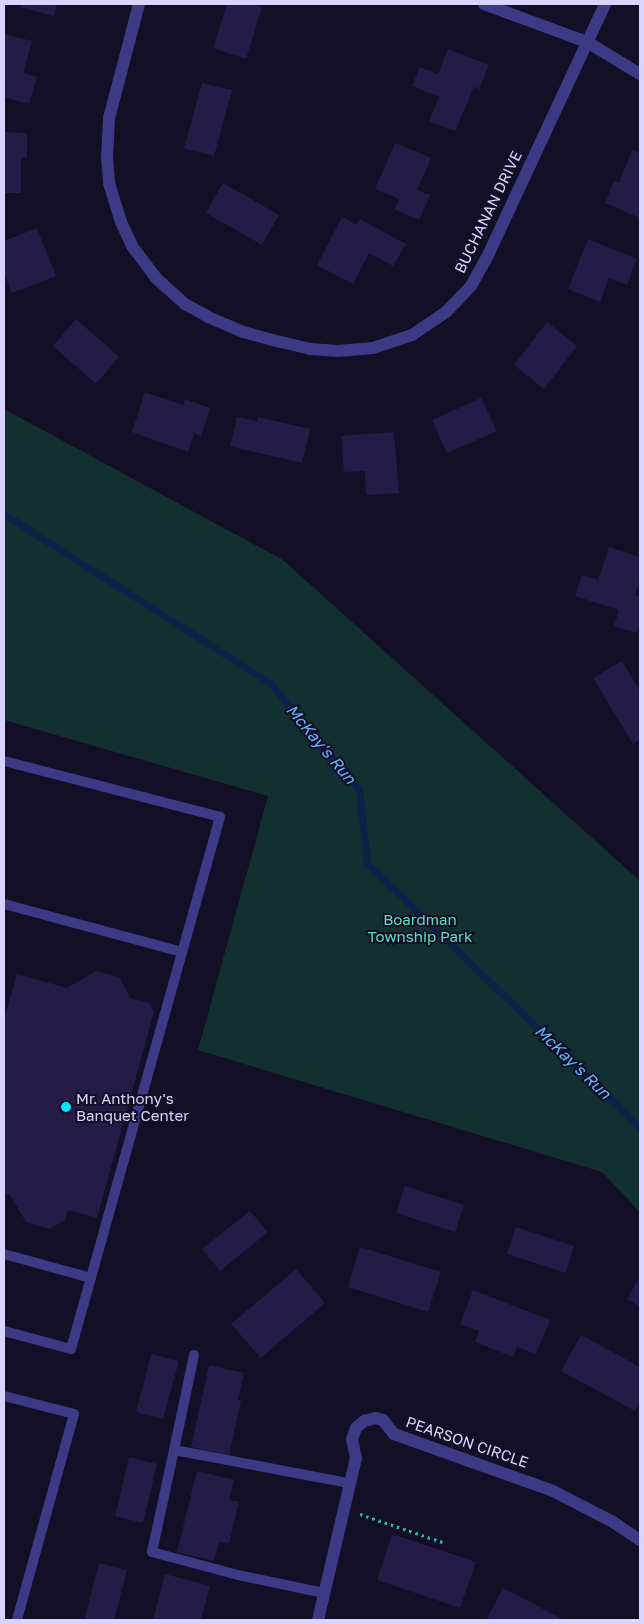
<!DOCTYPE html>
<html>
<head>
<meta charset="utf-8">
<style>
	body { margin:0 }
	#map { position:relative; width:644px; height:1624px; overflow:hidden; background:#130f26; font-family:"Golos Text",sans-serif }
	div>[style] { position:absolute }
	.green>* { inset:0; background:#12302f }
	.stream>* { height:7px; margin:-3.5px; padding:0 3.5px; transform-origin:3.5px; border-radius:3.5px; background:#0c2248 }
	.building>* { inset:0; background:#241b47 }
	.path>* { height:3px; margin-top:-1.5px; transform-origin:0; background:repeating-linear-gradient(90deg,#2fb8b0 0 2.5px,transparent 0 6.5px) }
	.service>* { height:10px; margin:-5px; padding:0 5px; transform-origin:5px; border-radius:5px; background:#3d3a85 }
	.minor>* { height:12px; margin:-6px; padding:0 6px; transform-origin:6px; border-radius:6px; background:#3d3a85 }
	.dots>* { width:14px; height:14px; translate:-50% -50%; box-sizing:border-box; border:2px solid #130f26; border-radius:50% }
	span { translate:-50% -50%; white-space:nowrap; text-align:center; line-height:1.15; -webkit-text-stroke:4px #130f26; paint-order:stroke }
	.street-label { font-size:15px; color:#d9d4ff }
	.park-label { font-size:15px; color:#5fe0c0 }
	.poi-label { font-size:15px; color:#d9d4ff }
	.left { translate:0 -50%; text-align:left }
	.water-label { font-size:16px; color:#62b6ff; font-style:italic }
	.frame { position:absolute; inset:0; border:5px solid #d9d4ff; pointer-events:none }
</style>
</head>
<body>
<div id="map">
	<div class="green">
		<i style="clip-path:polygon(4px 409px,283px 560px,640px 881px,640px 1212px,602px 1172px,198px 1050px,268px 796px,4px 720px)"></i>
	</div>
	<div class="stream">
		<i style="left:4px;top:514px;width:315px;rotate:32.4deg"></i>
		<i style="left:270px;top:683px;width:138px;rotate:50deg"></i>
		<i style="left:359px;top:789px;width:74px;rotate:83.8deg"></i>
		<i style="left:367px;top:863px;width:380px;rotate:44.1deg"></i>
	</div>
	<div class="building">
		<i style="clip-path:polygon(21px 4px,57px 4px,54px 16px,20px 7px)"></i>
		<i style="clip-path:polygon(227px 4px,251px 4px,262px 7px,246px 59px,213px 48px)"></i>
		<i style="clip-path:polygon(4px 34px,32px 41px,23px 73px,37px 77px,29px 104px,4px 97px,6px 86px,4px 86px)"></i>
		<i style="clip-path:polygon(448px 49px,489px 65px,479px 89px,474px 87px,455px 131px,429px 121px,439px 97px,412px 86px,420px 67px,438px 74px)"></i>
		<i style="clip-path:polygon(202px 83px,232px 90px,214px 156px,184px 148px)"></i>
		<i style="clip-path:polygon(4px 132px,27px 133px,27px 158px,21px 158px,21px 193px,4px 193px)"></i>
		<i style="clip-path:polygon(395px 143px,431px 158px,417px 190px,430px 195px,419px 220px,394px 209px,399px 199px,375px 189px)"></i>
		<i style="clip-path:polygon(632px 150px,640px 153px,640px 218px,605px 203px,614px 181px,619px 183px)"></i>
		<i style="clip-path:polygon(223px 183px,279px 215px,262px 245px,206px 213px)"></i>
		<i style="clip-path:polygon(342px 217px,357px 225px,360px 219px,406px 244px,393px 266px,369px 253px,353px 284px,317px 265px)"></i>
		<i style="clip-path:polygon(37px 228px,56px 276px,12px 293px,4px 273px,4px 241px)"></i>
		<i style="clip-path:polygon(588px 239px,637px 259px,627px 285px,609px 278px,600px 302px,568px 289px)"></i>
		<i style="clip-path:polygon(76px 319px,119px 357px,96px 384px,53px 346px)"></i>
		<i style="clip-path:polygon(547px 322px,577px 346px,544px 389px,514px 365px)"></i>
		<i style="clip-path:polygon(145px 392px,183px 405px,185px 399px,210px 408px,201px 436px,194px 433px,188px 452px,132px 432px)"></i>
		<i style="clip-path:polygon(481px 398px,497px 431px,447px 453px,432px 420px)"></i>
		<i style="clip-path:polygon(237px 417px,257px 421px,258px 417px,310px 429px,302px 463px,230px 446px)"></i>
		<i style="clip-path:polygon(394px 432px,399px 493px,366px 495px,365px 471px,344px 472px,341px 436px)"></i>
		<i style="clip-path:polygon(609px 547px,640px 557px,640px 578px,635px 595px,640px 597px,640px 623px,637px 633px,614px 626px,619px 610px,575px 596px,582px 575px,598px 580px)"></i>
		<i style="clip-path:polygon(622px 661px,640px 691px,640px 740px,633px 744px,593px 678px)"></i>
		<i style="clip-path:polygon(96px 971px,119px 977px,130px 998px,149px 1003px,154px 1012px,97px 1218px,68px 1210px,65px 1220px,50px 1229px,26px 1222px,10px 1195px,4px 1193px,4px 1020px,17px 974px,67px 988px)"></i>
		<i style="clip-path:polygon(405px 1186px,464px 1205px,455px 1232px,396px 1213px)"></i>
		<i style="clip-path:polygon(250px 1211px,268px 1232px,220px 1271px,202px 1249px)"></i>
		<i style="clip-path:polygon(516px 1227px,574px 1246px,566px 1273px,507px 1254px)"></i>
		<i style="clip-path:polygon(360px 1247px,441px 1272px,428px 1312px,348px 1287px)"></i>
		<i style="clip-path:polygon(296px 1269px,325px 1303px,261px 1358px,231px 1324px)"></i>
		<i style="clip-path:polygon(640px 1276px,640px 1307px,627px 1299px)"></i>
		<i style="clip-path:polygon(473px 1290px,550px 1320px,536px 1354px,517px 1347px,513px 1357px,475px 1342px,479px 1331px,460px 1324px)"></i>
		<i style="clip-path:polygon(581px 1335px,640px 1367px,640px 1402px,635px 1411px,561px 1371px)"></i>
		<i style="clip-path:polygon(151px 1354px,179px 1361px,163px 1419px,136px 1412px)"></i>
		<i style="clip-path:polygon(209px 1365px,244px 1373px,238px 1400px,241px 1400px,229px 1456px,191px 1447px)"></i>
		<i style="clip-path:polygon(129px 1457px,157px 1464px,143px 1523px,115px 1516px)"></i>
		<i style="clip-path:polygon(197px 1471px,234px 1480px,229px 1500px,239px 1502px,229px 1544px,219px 1542px,214px 1561px,177px 1552px)"></i>
		<i style="clip-path:polygon(392px 1534px,476px 1562px,460px 1608px,377px 1580px)"></i>
		<i style="clip-path:polygon(99px 1563px,127px 1570px,114px 1620px,84px 1620px)"></i>
		<i style="clip-path:polygon(165px 1574px,210px 1586px,201px 1620px,153px 1620px)"></i>
		<i style="clip-path:polygon(503px 1588px,564px 1620px,486px 1620px)"></i>
	</div>
	<div class="path">
		<i style="left:360px;top:1514px;width:90px;rotate:18.8deg"></i>
	</div>
	<div class="service">
		<i style="left:4px;top:761px;width:223px;rotate:14.5deg"></i>
		<i style="left:220px;top:817px;width:552px;rotate:105.65deg"></i>
		<i style="left:71px;top:1349px;width:69px;rotate:-165deg"></i>
		<i style="left:4px;top:904px;width:184px;rotate:15.1deg"></i>
		<i style="left:4px;top:1254px;width:90px;rotate:15.4deg"></i>
		<i style="left:194px;top:1355px;width:97px;rotate:101.9deg"></i>
		<i style="left:174px;top:1450px;width:178px;rotate:10.7deg"></i>
		<i style="left:4px;top:1396px;width:72px;rotate:14.4deg"></i>
		<i style="left:74px;top:1414px;width:214px;rotate:105.5deg"></i>
		<i style="left:174px;top:1450px;width:104px;rotate:102.2deg"></i>
		<i style="left:152px;top:1552px;width:89px;rotate:15deg"></i>
		<i style="left:238px;top:1575px;width:88px;rotate:11.8deg"></i>
	</div>
	<div class="minor">
		<i style="left:139px;top:4px;width:118px;rotate:104.7deg"></i>
		<i style="left:109px;top:118px;width:40px;rotate:92.9deg"></i>
		<i style="left:107px;top:158px;width:25px;rotate:85deg"></i>
		<i style="left:109px;top:183px;width:41px;rotate:72.9deg"></i>
		<i style="left:121px;top:222px;width:26px;rotate:65deg"></i>
		<i style="left:132px;top:246px;width:40px;rotate:53deg"></i>
		<i style="left:156px;top:278px;width:39px;rotate:42deg"></i>
		<i style="left:185px;top:304px;width:26px;rotate:29deg"></i>
		<i style="left:208px;top:317px;width:39px;rotate:23deg"></i>
		<i style="left:244px;top:332px;width:29px;rotate:16deg"></i>
		<i style="left:272px;top:340px;width:39px;rotate:13deg"></i>
		<i style="left:310px;top:349px;width:28px;rotate:4deg"></i>
		<i style="left:338px;top:351px;width:35px;rotate:-5deg"></i>
		<i style="left:373px;top:348px;width:41px;rotate:-18.4deg"></i>
		<i style="left:412px;top:335px;width:41px;rotate:-34.1deg"></i>
		<i style="left:446px;top:312px;width:36px;rotate:-46deg"></i>
		<i style="left:471px;top:286px;width:38px;rotate:-61deg"></i>
		<i style="left:489px;top:253px;width:275px;rotate:-65deg"></i>
		<i style="left:484px;top:4px;width:110px;rotate:20.3deg"></i>
		<i style="left:587px;top:42px;width:62px;rotate:31.1deg"></i>
		<i style="left:318px;top:1620px;width:166px;rotate:-76.8deg"></i>
		<i style="left:356px;top:1458px;width:19px;rotate:-102deg"></i>
		<i style="left:352px;top:1439px;width:12px;rotate:-70deg"></i>
		<i style="left:356px;top:1428px;width:11px;rotate:-41deg"></i>
		<i style="left:364px;top:1421px;width:12px;rotate:-14deg"></i>
		<i style="left:376px;top:1418px;width:7px;rotate:16deg"></i>
		<i style="left:383px;top:1420px;width:18px;rotate:52deg"></i>
		<i style="left:394px;top:1434px;width:169px;rotate:19.7deg"></i>
		<i style="left:553px;top:1491px;width:68px;rotate:27.3deg"></i>
		<i style="left:613px;top:1522px;width:32px;rotate:34deg"></i>
	</div>
	<div class="dots">
		<i style="left:66px;top:1107px;background:#00e5ff"></i>
	</div>
	<div class="street-label">
		<span style="left:488px;top:212px;rotate:-64deg">BUCHANAN DRIVE</span>
		<span style="left:467px;top:1442px;rotate:19deg">PEARSON CIRCLE</span>
	</div>
	<div class="park-label">
		<span style="left:420px;top:928px">Boardman<br>Township Park</span>
	</div>
	<div class="poi-label">
		<span class="left" style="left:76px;top:1107px">Mr. Anthony's<br>Banquet Center</span>
	</div>
	<div class="water-label">
		<span style="left:321px;top:744px;rotate:50deg">McKay's Run</span>
		<span style="left:573px;top:1062px;rotate:44deg">McKay's Run</span>
	</div>
	<div class="frame"></div>
</div>
</body>
</html>
